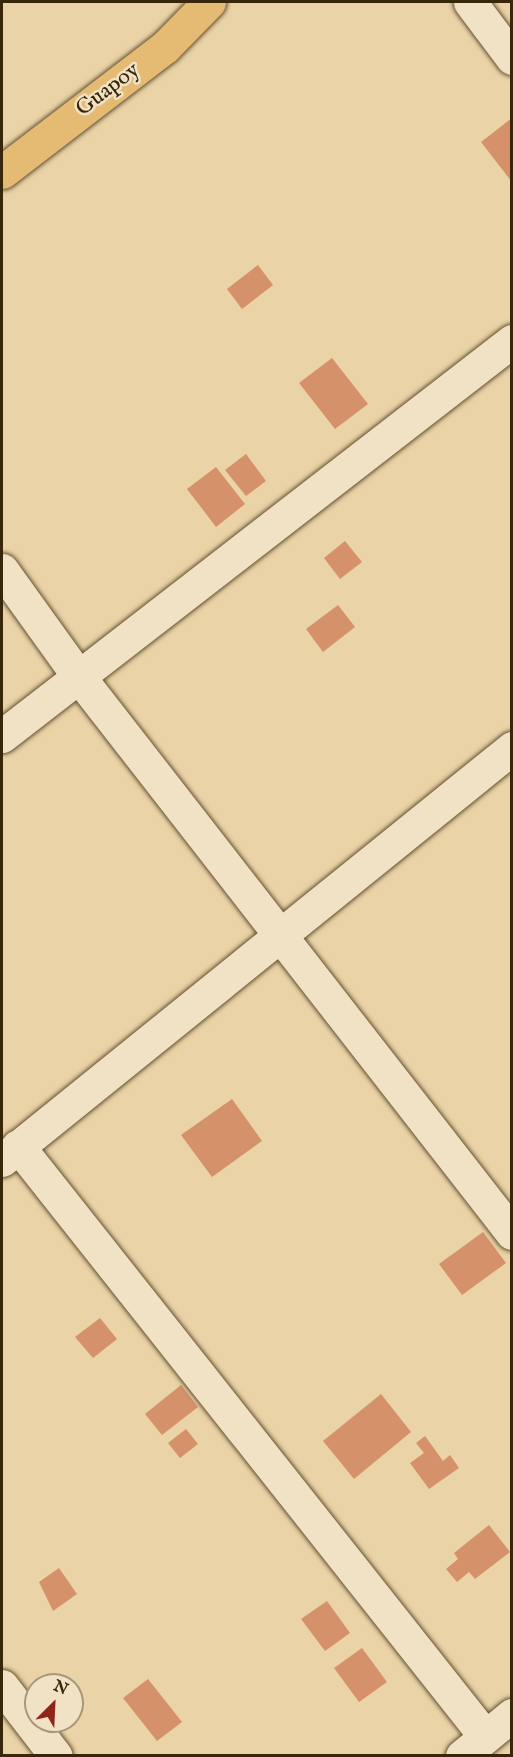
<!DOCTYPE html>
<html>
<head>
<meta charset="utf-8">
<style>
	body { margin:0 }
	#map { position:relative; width:513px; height:1757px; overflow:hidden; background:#ead3a6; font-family:"IM FELL English",serif }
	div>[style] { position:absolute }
	.building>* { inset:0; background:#d5916a }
	.roads { filter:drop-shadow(0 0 2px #645132) drop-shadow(0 0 2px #645132) }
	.minor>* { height:33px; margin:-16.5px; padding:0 16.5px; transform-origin:16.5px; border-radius:16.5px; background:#f1e2c5 }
	.major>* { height:33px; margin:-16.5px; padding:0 16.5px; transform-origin:16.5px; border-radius:16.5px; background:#e5ba73 }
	span { translate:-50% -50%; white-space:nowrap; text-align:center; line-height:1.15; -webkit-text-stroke:5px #f1e2c5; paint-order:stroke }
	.street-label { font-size:22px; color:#38260b }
	.frame { position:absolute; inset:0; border:3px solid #38260b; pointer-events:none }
	.north { position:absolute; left:24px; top:1673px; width:60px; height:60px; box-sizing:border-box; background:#f1e2c5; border:2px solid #a7977b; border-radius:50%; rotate:24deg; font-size:16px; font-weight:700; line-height:24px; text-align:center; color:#38260b }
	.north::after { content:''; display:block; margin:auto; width:21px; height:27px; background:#8f2418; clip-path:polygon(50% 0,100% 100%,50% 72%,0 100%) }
</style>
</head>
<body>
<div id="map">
	<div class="building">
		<i style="clip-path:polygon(512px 118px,512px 182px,481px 142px)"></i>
		<i style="clip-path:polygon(258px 265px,273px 285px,242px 309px,227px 289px)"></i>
		<i style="clip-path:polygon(332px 358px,368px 404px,335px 429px,299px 383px)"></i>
		<i style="clip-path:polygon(246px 454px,266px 481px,246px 496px,225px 470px)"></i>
		<i style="clip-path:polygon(216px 467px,245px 504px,216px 527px,187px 489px)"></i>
		<i style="clip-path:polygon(345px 541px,362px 562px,340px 579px,324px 558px)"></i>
		<i style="clip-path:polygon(338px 605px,355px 627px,323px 652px,306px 629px)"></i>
		<i style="clip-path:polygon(232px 1099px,262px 1141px,212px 1177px,181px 1135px)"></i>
		<i style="clip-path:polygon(483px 1232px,506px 1263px,462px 1295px,439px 1264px)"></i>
		<i style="clip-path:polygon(100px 1318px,117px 1339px,93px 1358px,75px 1337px)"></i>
		<i style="clip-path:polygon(181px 1385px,198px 1407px,162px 1435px,145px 1414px)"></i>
		<i style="clip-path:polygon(381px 1394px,411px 1432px,354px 1479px,323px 1441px)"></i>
		<i style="clip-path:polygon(186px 1429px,198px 1444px,180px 1458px,168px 1443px)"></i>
		<i style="clip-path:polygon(425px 1436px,443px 1461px,450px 1455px,459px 1468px,429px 1489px,410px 1463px,424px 1453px,416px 1443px)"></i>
		<i style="clip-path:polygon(489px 1525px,510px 1552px,475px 1579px,469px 1572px,457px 1582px,446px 1569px,458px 1559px,454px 1553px)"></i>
		<i style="clip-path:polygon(59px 1568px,77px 1594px,53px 1611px,39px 1582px)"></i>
		<i style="clip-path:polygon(327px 1601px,350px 1633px,325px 1651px,301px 1619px)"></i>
		<i style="clip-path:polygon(362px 1648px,387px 1682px,359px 1702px,334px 1668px)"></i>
		<i style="clip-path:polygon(148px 1679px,182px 1722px,157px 1741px,123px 1698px)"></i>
	</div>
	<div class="roads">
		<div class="minor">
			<i style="left:470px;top:2px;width:70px;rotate:53.1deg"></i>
			<i style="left:2px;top:570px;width:127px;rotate:54.3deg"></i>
			<i style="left:76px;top:673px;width:710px;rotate:52.1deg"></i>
			<i style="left:2px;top:736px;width:645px;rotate:-37.76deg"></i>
			<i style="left:18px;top:1146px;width:752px;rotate:51.64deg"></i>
			<i style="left:2px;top:1160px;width:656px;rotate:-38.93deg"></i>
			<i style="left:2px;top:1686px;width:88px;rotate:52.4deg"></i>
			<i style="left:462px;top:1756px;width:65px;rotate:-39.4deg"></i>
		</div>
		<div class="major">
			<i style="left:2px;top:172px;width:205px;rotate:-37.5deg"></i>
			<i style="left:165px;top:47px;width:63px;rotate:-45.6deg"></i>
		</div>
	</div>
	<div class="street-label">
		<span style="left:108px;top:90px;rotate:-37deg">Guapoy</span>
	</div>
	<div class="frame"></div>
	<div class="north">N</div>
</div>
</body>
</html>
